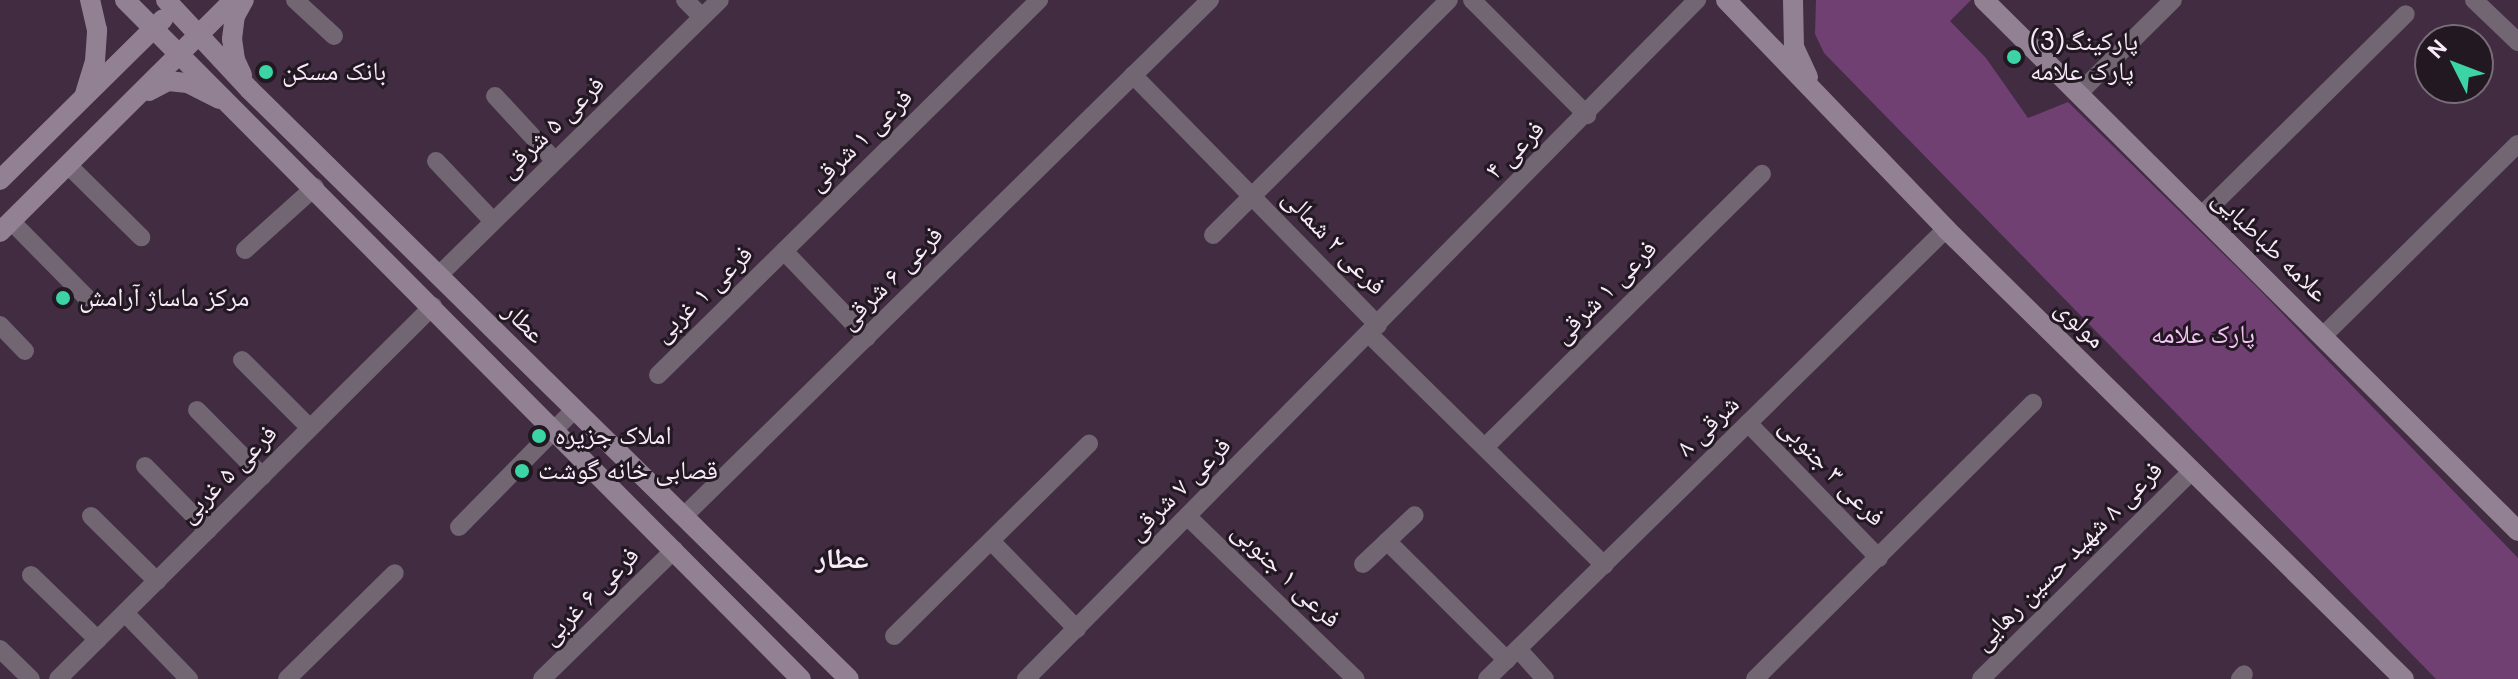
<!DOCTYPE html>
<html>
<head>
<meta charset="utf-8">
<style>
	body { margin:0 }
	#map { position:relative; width:2518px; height:679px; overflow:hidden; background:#412c42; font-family:"DM Sans","Noto Naskh Arabic",sans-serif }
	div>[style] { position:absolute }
	.green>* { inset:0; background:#704073 }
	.street>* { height:18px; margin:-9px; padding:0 9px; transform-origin:9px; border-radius:9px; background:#716671 }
	.secondary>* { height:20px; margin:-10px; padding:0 10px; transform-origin:10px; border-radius:10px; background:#928193 }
	.dots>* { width:22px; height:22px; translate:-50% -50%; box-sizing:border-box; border:4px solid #221822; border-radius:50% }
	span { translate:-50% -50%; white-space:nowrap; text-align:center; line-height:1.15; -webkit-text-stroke:6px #221822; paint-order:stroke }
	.poi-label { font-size:26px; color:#f8eaf8 }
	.left { translate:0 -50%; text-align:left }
	.street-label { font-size:26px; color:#f8eaf8 }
	.park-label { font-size:26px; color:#f8c3fa }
	.neighbourhood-label { font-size:28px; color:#f8eaf8; font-weight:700 }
	.north { position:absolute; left:2414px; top:24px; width:80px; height:80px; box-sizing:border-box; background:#221822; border:2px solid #786c78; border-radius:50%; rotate:312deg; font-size:22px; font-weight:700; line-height:32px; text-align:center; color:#f8eaf8 }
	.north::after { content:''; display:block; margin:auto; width:28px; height:36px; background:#3cd4a4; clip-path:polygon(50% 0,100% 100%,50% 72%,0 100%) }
</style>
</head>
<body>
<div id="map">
	<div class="green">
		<i style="clip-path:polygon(1816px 0,1971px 0,1950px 21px,1986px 58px,2028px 118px,2068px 102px,2256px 286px,2518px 558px,2518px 679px,2436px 679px,1824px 53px,1815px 34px)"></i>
	</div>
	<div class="street">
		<i style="left:295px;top:0;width:53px;rotate:42.7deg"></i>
		<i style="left:685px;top:0;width:24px;rotate:45deg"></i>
		<i style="left:1472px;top:0;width:163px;rotate:45deg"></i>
		<i style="left:2474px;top:0;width:61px;rotate:43.7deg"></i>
		<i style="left:1133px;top:75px;width:350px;rotate:45.6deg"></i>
		<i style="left:2079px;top:93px;width:132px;rotate:-44.7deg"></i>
		<i style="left:495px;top:96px;width:88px;rotate:47.3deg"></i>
		<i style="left:436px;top:161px;width:83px;rotate:46.5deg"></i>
		<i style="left:68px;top:165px;width:103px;rotate:44.6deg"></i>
		<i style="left:2202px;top:215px;width:286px;rotate:-44.6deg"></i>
		<i style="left:11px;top:221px;width:107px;rotate:45.4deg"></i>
		<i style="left:1213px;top:235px;width:333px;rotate:-44.9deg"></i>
		<i style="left:245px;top:250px;width:94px;rotate:-42deg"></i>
		<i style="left:784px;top:251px;width:120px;rotate:46.3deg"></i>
		<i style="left:439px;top:275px;width:393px;rotate:-44.4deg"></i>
		<i style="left:0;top:325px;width:36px;rotate:46deg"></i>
		<i style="left:1369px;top:334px;width:330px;rotate:44.5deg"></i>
		<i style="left:2324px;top:335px;width:272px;rotate:-44.6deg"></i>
		<i style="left:242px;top:360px;width:96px;rotate:45deg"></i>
		<i style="left:658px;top:375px;width:535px;rotate:-44.55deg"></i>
		<i style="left:197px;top:410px;width:93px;rotate:45.4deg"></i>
		<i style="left:1748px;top:423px;width:188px;rotate:45.9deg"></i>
		<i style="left:1485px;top:447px;width:389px;rotate:-44.6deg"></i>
		<i style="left:145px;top:466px;width:90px;rotate:45.5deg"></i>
		<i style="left:91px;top:516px;width:93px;rotate:44.6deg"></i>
		<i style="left:684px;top:516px;width:737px;rotate:-44.45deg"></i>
		<i style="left:1188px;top:517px;width:233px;rotate:44deg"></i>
		<i style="left:459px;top:527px;width:165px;rotate:-45.5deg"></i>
		<i style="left:991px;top:541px;width:123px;rotate:45.7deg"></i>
		<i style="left:1387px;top:541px;width:169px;rotate:44.8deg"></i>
		<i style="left:1363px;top:564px;width:71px;rotate:-43.3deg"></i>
		<i style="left:31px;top:575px;width:93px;rotate:44.1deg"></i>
		<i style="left:125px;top:613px;width:92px;rotate:45.9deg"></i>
		<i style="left:894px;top:636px;width:274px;rotate:-44.6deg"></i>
		<i style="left:0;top:649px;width:43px;rotate:44.1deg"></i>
		<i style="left:1518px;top:649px;width:40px;rotate:48deg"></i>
		<i style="left:58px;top:679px;width:529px;rotate:-44.85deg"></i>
		<i style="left:287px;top:679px;width:151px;rotate:-44.5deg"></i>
		<i style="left:542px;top:679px;width:185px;rotate:-44.3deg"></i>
		<i style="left:1026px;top:679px;width:955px;rotate:-45.34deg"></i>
		<i style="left:1487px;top:679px;width:643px;rotate:-44.43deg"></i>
		<i style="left:1755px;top:679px;width:392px;rotate:-44.8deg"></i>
		<i style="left:1981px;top:679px;width:296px;rotate:-44.6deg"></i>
		<i style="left:2240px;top:679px;width:6px;rotate:-51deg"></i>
	</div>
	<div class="secondary">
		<i style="left:125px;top:0;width:958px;rotate:45.13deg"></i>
		<i style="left:166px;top:0;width:122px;rotate:47deg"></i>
		<i style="left:249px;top:89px;width:841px;rotate:44.52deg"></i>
		<i style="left:1726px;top:0;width:318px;rotate:46.1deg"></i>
		<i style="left:1946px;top:229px;width:642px;rotate:44.5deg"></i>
		<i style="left:1793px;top:0;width:47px;rotate:88.8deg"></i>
		<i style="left:1794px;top:47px;width:33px;rotate:65deg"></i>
		<i style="left:1984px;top:0;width:753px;rotate:44.84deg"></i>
		<i style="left:242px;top:75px;width:17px;rotate:-115deg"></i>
		<i style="left:235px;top:60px;width:21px;rotate:-98deg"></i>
		<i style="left:232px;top:39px;width:23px;rotate:-83deg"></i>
		<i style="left:235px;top:16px;width:18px;rotate:-61deg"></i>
		<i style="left:149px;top:91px;width:21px;rotate:-28deg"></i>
		<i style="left:168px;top:81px;width:20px;rotate:6deg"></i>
		<i style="left:188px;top:83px;width:35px;rotate:27deg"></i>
		<i style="left:85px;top:94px;width:34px;rotate:-73deg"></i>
		<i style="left:95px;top:61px;width:31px;rotate:-86deg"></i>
		<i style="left:97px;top:30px;width:31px;rotate:-103deg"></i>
		<i style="left:0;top:180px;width:229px;rotate:-44.6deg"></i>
		<i style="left:0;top:232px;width:330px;rotate:-44.8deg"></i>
	</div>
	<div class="dots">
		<i style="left:2014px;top:57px;background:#3cd4a4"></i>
		<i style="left:266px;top:72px;background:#3cd4a4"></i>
		<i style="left:63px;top:298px;background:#3cd4a4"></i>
		<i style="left:539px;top:436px;background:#3cd4a4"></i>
		<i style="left:522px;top:471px;background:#3cd4a4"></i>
	</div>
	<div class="poi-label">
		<span class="left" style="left:2030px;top:57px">پارکینگ(3)<br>پارک علامه</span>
		<span class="left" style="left:282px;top:72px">بانک مسکن</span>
		<span class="left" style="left:79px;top:298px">مرکز ماساژ آرامش</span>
		<span class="left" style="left:555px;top:436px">املاک جزیره</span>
		<span class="left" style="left:538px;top:471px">قصابی خانه گوشت</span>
	</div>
	<div class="street-label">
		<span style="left:552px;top:127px;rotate:-44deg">فرعی ۵ شرقی</span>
		<span style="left:860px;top:140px;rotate:-44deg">فرعی ۱ شرقی</span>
		<span style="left:1515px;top:150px;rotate:-45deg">فرعی ۴</span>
		<span style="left:1334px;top:242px;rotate:46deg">فرعی ۲ شمالی</span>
		<span style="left:2270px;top:246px;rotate:44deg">علامه طباطبایی</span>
		<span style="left:891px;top:278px;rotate:-45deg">فرعی ۶ شرقی</span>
		<span style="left:1605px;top:292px;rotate:-45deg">فرعی ۱ شرقی</span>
		<span style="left:703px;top:294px;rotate:-44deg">فرعی ۱ غربی</span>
		<span style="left:524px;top:323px;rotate:45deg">عطار</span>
		<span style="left:2080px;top:324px;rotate:44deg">مولوی</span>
		<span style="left:1708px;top:426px;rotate:-44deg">۸ شرقی</span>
		<span style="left:1832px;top:472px;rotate:46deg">فرعی ۳ جنوبی</span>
		<span style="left:228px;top:474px;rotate:-45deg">فرعی ۵ غربی</span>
		<span style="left:1179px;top:489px;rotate:-45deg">فرعی ۷ شرقی</span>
		<span style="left:2068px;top:556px;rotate:-45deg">فرعی ۸ شهید حسین رهایی</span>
		<span style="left:1286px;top:575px;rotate:44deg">فرعی ۱ جنوبی</span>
		<span style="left:590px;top:596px;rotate:-45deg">فرعی ۶ غربی</span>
	</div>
	<div class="park-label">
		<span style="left:2203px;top:335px">پارک علامه</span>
	</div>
	<div class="neighbourhood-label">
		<span style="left:842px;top:559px">عطار</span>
	</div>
	<div class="north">N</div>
</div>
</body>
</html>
